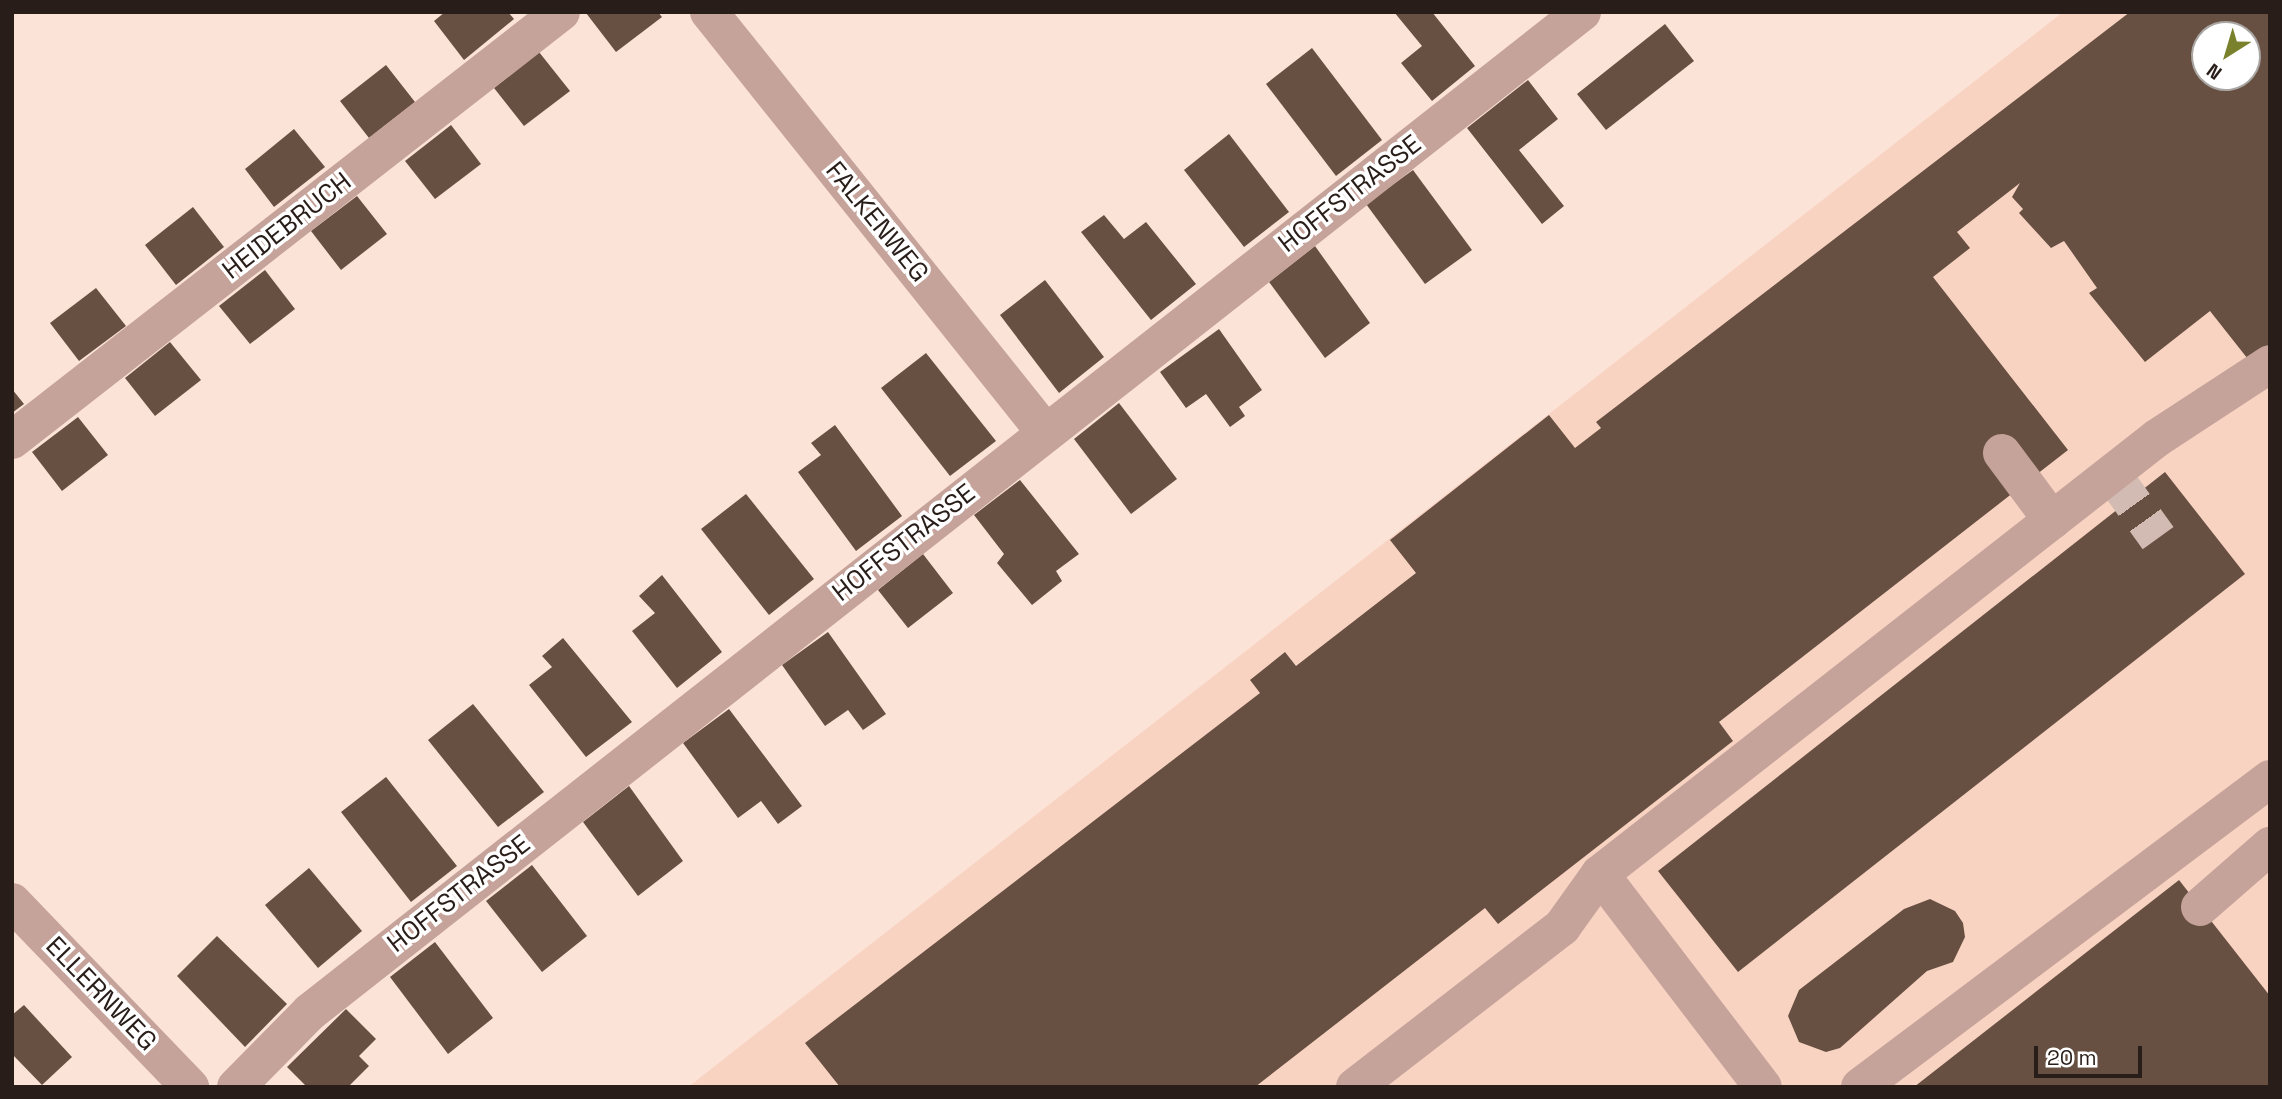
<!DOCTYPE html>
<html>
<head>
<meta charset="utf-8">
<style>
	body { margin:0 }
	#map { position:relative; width:2282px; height:1099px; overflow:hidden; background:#fce3d8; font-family:"Space Grotesk",sans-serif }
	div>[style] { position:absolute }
	.built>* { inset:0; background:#f9d3c2 }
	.building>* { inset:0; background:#675042 }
	.minor-tunnel>* { height:38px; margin-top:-19px; transform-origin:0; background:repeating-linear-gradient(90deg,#d2bbb2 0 38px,transparent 0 57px) }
	.minor>* { height:38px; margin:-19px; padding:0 19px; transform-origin:19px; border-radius:19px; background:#c5a39a }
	span { translate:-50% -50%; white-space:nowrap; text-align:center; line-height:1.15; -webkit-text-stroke:7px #fff; paint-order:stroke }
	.street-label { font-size:26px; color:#281d18 }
	.frame { position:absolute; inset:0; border:14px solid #281d18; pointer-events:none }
	.north { position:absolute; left:2191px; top:21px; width:70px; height:70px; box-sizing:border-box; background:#fff; border:2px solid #a9a5a3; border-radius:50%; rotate:217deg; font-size:19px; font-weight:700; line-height:28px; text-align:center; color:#281d18 }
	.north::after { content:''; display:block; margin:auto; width:24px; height:32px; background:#79812c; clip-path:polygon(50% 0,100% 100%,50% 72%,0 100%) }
	.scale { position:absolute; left:2034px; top:1046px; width:108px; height:32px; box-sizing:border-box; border:4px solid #281d18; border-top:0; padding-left:9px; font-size:21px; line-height:24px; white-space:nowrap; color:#281d18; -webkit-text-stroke:5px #fff; paint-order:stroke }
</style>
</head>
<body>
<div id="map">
	<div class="built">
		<i style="clip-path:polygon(evenodd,2063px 12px,2270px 12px,2270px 1087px,688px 1087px,2063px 12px,2205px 35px,2247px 35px,2247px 77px,2205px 77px,2205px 35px)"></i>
	</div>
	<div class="building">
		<i style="clip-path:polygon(445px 12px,508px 12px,514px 19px,464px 60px,434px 21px)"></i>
		<i style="clip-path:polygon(658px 12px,662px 17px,616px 52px,586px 13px)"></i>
		<i style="clip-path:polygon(1394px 12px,1432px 12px,1475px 66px,1432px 101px,1401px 63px,1422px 46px)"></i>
		<i style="clip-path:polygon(evenodd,2130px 12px,2270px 12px,2270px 357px,2255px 368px,2210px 311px,2145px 362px,2089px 293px,2097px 288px,2064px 241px,2051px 248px,2019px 213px,2023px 209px,2012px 197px,2020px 183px,1957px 232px,1970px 248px,1933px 277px,2068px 450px,1719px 722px,1733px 741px,1498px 924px,1485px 908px,1255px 1087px,840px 1087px,805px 1043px,1260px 693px,1250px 680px,1285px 652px,1296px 666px,1416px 573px,1390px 540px,1549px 415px,1575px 448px,1601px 428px,1596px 422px,2130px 12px,2205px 35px,2247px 35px,2247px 77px,2205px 77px,2205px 35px)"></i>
		<i style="clip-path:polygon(1665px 24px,1694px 61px,1606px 130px,1577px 94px)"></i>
		<i style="clip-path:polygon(1312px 48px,1382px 140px,1336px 176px,1266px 84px)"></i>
		<i style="clip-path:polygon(539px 52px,570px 91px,524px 126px,494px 88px)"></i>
		<i style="clip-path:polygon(386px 65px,415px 102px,369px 138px,340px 101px)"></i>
		<i style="clip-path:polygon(1528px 80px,1558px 119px,1519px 150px,1564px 206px,1542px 224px,1467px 128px)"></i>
		<i style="clip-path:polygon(451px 125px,481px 164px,435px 199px,405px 161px)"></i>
		<i style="clip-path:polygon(294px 129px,325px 167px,274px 207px,245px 169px)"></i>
		<i style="clip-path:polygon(1229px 134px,1289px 212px,1244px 247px,1184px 170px)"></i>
		<i style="clip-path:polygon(1413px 170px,1472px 250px,1425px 284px,1366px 204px)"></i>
		<i style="clip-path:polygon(357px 196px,387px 234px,341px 270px,311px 231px)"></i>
		<i style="clip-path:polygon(193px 207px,224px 247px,176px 285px,145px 245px)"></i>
		<i style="clip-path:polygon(1104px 215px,1124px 239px,1146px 222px,1196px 284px,1151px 320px,1081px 232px)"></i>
		<i style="clip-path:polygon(1315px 246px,1370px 323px,1325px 358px,1269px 282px)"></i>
		<i style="clip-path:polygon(265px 270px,295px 309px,250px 344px,219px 306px)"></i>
		<i style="clip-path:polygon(1045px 280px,1104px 357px,1059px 393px,1000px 315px)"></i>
		<i style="clip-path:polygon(96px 288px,126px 326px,79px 361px,50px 323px)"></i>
		<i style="clip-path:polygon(1219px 329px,1262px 390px,1239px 407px,1245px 416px,1230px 427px,1206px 394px,1186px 408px,1160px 372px)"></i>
		<i style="clip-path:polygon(170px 342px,201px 380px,155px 416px,125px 378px)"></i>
		<i style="clip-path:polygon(926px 353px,996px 441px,950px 476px,881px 388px)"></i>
		<i style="clip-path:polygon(12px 389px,24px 404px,12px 413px)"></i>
		<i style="clip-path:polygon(1119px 403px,1177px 479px,1131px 514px,1074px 439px)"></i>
		<i style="clip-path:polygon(78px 417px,108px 455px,62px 491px,32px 452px)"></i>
		<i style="clip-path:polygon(835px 425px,902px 516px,856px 551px,798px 472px,821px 455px,811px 443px)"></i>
		<i style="clip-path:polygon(2165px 472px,2245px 574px,1738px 972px,1658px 871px)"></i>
		<i style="clip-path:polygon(1020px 480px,1079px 554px,1056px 571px,1062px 581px,1032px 605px,997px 563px,1004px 554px,974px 515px)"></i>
		<i style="clip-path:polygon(746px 494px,814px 579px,769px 615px,701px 529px)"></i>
		<i style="clip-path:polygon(923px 554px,953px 593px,908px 628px,878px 590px)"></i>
		<i style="clip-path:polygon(662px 575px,722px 652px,677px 688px,632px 631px,655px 613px,639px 596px)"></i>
		<i style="clip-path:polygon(828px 632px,886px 714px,863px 730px,848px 710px,825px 726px,782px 665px)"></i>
		<i style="clip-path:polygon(563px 638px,632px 722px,586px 757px,529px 685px,552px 667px,542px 656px)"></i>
		<i style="clip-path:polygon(473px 704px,544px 792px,498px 827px,428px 740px)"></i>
		<i style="clip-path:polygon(729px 709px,802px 806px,778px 824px,761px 801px,738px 818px,683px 743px)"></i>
		<i style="clip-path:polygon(386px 777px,457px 866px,411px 902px,341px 812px)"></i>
		<i style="clip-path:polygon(629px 786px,683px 861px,638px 896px,583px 822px)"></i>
		<i style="clip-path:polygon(532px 865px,587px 936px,542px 972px,486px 901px)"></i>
		<i style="clip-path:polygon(309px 868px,362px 931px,318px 968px,265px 905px)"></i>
		<i style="clip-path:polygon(2179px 880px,2270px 996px,2270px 1087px,1914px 1087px)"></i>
		<i style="clip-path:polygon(1930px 899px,1955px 911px,1963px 923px,1965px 937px,1953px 962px,1927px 971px,1840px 1048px,1826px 1052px,1799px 1042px,1788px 1016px,1799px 990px,1904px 909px)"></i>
		<i style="clip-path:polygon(217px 936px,287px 1004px,245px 1047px,177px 976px)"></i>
		<i style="clip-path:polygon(435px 942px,493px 1018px,448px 1054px,390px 977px)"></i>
		<i style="clip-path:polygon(24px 1005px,72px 1057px,42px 1085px,12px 1054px,12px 1015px)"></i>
		<i style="clip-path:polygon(346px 1009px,376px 1039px,359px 1056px,369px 1066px,348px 1087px,307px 1087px,287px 1067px)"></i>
	</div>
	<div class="minor-tunnel">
		<i style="left:2112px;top:474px;width:79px;rotate:54.3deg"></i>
	</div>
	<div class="minor">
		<i style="left:709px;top:12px;width:538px;rotate:51.34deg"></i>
		<i style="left:12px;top:440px;width:696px;rotate:-37.94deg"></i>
		<i style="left:2002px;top:453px;width:84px;rotate:53.3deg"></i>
		<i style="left:1600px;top:874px;width:268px;rotate:52.6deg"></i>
		<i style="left:12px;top:902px;width:257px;rotate:46.1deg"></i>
		<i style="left:2200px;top:907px;width:93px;rotate:-41.1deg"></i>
		<i style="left:236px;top:1087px;width:105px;rotate:-45.4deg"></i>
		<i style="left:310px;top:1012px;width:1618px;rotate:-38.17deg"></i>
		<i style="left:1355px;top:1087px;width:262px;rotate:-37.7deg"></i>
		<i style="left:1562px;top:927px;width:65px;rotate:-54.4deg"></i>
		<i style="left:1600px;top:874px;width:707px;rotate:-38.05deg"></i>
		<i style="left:2157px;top:438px;width:135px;rotate:-33.2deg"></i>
		<i style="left:1860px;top:1087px;width:513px;rotate:-36.91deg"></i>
	</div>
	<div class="street-label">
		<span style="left:1350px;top:194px;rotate:-38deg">HOFFSTRASSE</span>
		<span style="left:877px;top:222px;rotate:51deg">FALKENWEG</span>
		<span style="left:287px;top:226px;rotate:-38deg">HEIDEBRUCH</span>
		<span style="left:904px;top:543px;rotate:-38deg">HOFFSTRASSE</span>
		<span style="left:459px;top:894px;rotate:-38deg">HOFFSTRASSE</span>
		<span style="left:101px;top:994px;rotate:46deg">ELLERNWEG</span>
	</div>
	<div class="frame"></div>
	<div class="north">N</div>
	<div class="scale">20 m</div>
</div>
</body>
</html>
